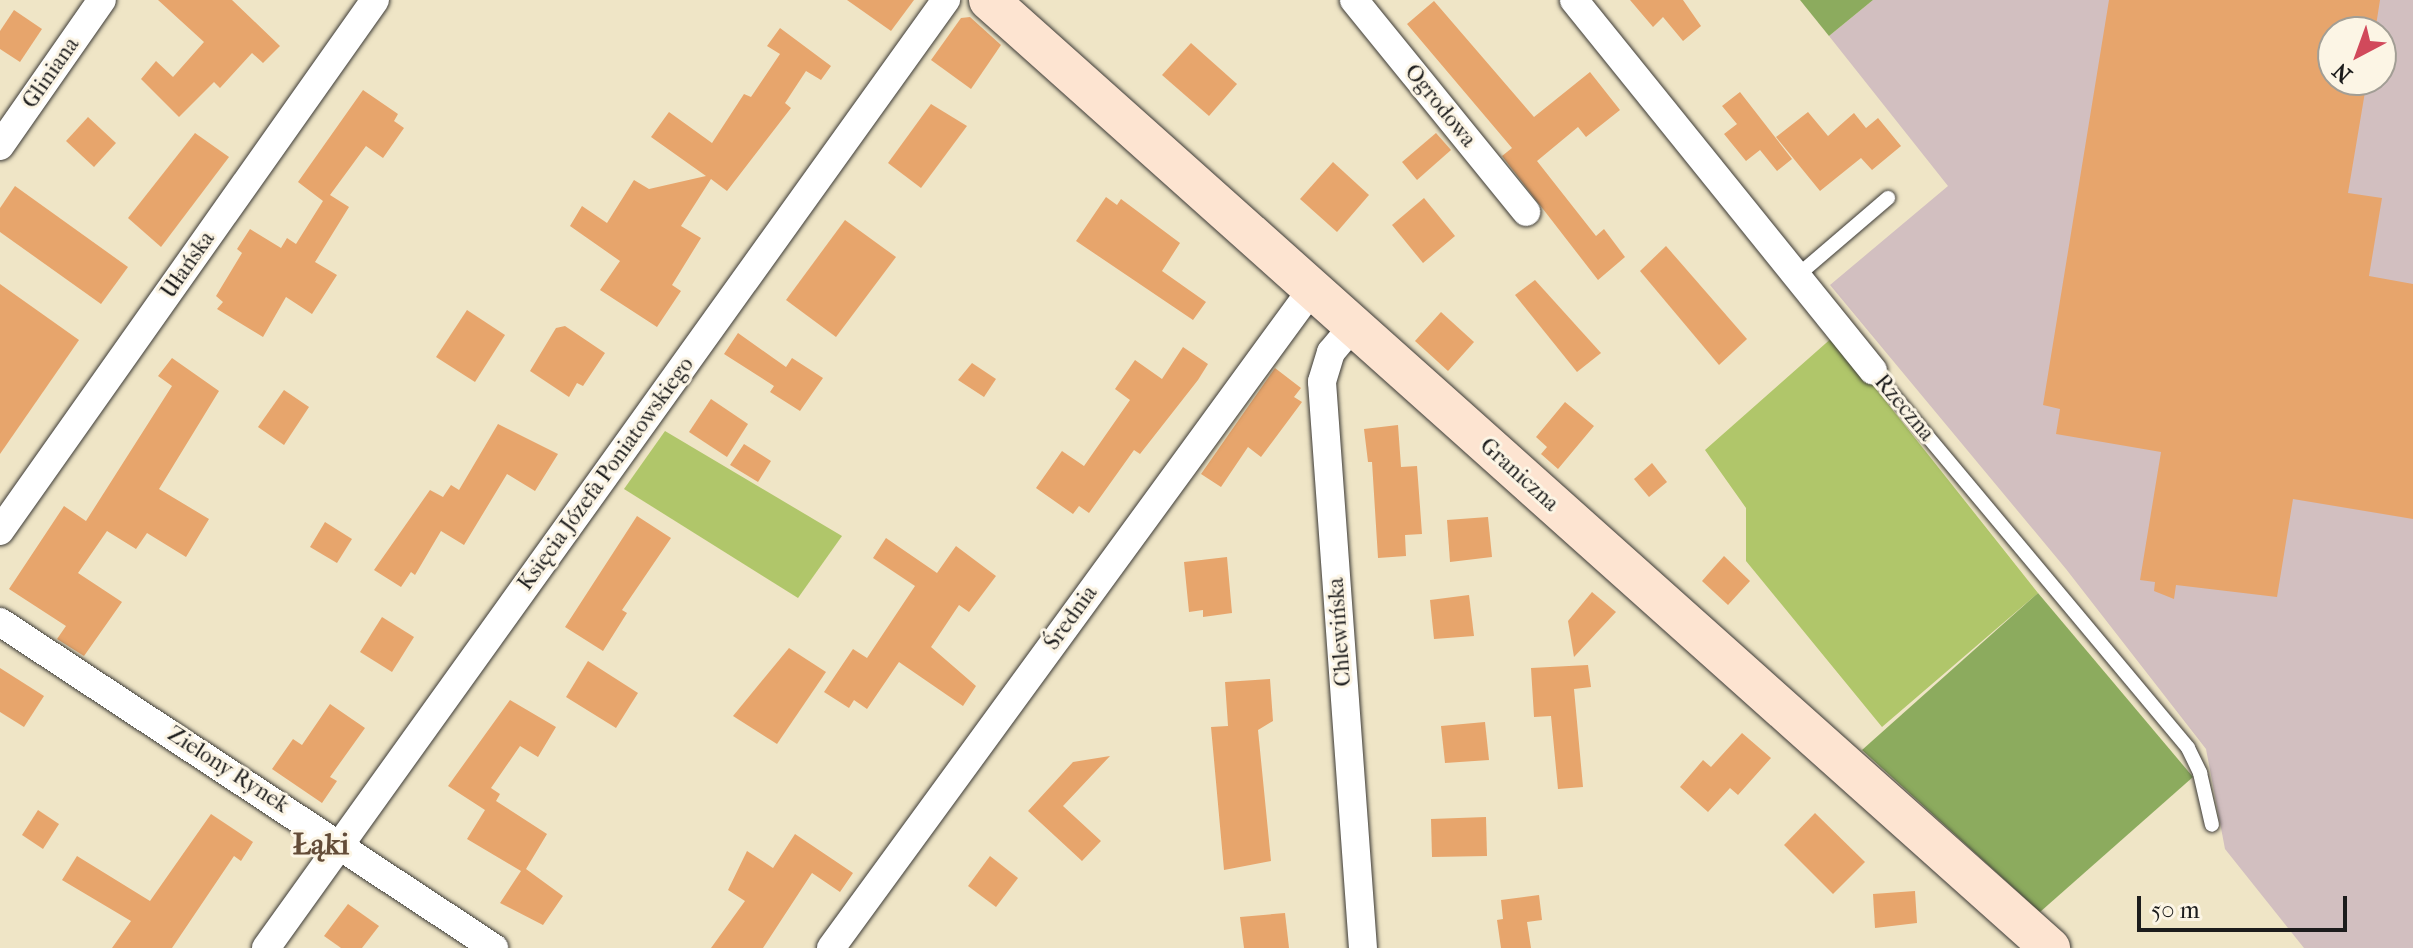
<!DOCTYPE html>
<html>
<head>
<meta charset="utf-8">
<style>
	body { margin:0 }
	#map { position:relative; width:2413px; height:948px; overflow:hidden; background:#efe5c6; font-family:"IM FELL French Canon",serif }
	div>[style] { position:absolute }
	.industrial>* { inset:0; background:#d2bfc0 }
	.green>* { inset:0; background:#b0c66a }
	.forest>* { inset:0; background:#8cab5e }
	.building>* { inset:0; background:#e7a56c }
	.roads { filter:drop-shadow(0 0 2px #3c3a36) drop-shadow(0 0 2px #3c3a36) }
	.lane>* { height:14px; margin:-7px; padding:0 7px; transform-origin:7px; border-radius:7px; background:#fff }
	.street>* { height:28px; margin:-14px; padding:0 14px; transform-origin:14px; border-radius:14px; background:#fff }
	.secondary>* { height:40px; margin:-20px; padding:0 20px; transform-origin:20px; border-radius:20px; background:#fde4d1 }
	span { translate:-50% -50%; white-space:nowrap; text-align:center; line-height:1.15; -webkit-text-stroke:6px #fcf5e5; paint-order:stroke }
	.street-label { font-size:22px; color:#1c1c1c }
	.district-label { font-size:30px; color:#634c38; font-weight:700 }
	.north { position:absolute; left:2317px; top:16px; width:80px; height:80px; box-sizing:border-box; background:#fcf5e5; border:2px solid #a29e95; border-radius:50%; rotate:221deg; font-size:22px; font-weight:700; line-height:32px; text-align:center; color:#1c1c1c }
	.north::after { content:''; display:block; margin:auto; width:28px; height:36px; background:#d1495b; clip-path:polygon(50% 0,100% 100%,50% 72%,0 100%) }
	.scale { position:absolute; left:2137px; top:896px; width:210px; height:36px; box-sizing:border-box; border:4px solid #1c1c1c; border-top:0; padding-left:10px; font-size:24px; line-height:28px; white-space:nowrap; color:#1c1c1c; -webkit-text-stroke:6px #fcf5e5; paint-order:stroke }
</style>
</head>
<body>
<div id="map">
	<div class="industrial">
		<i style="clip-path:polygon(evenodd,1873px 0,2413px 0,2413px 948px,2304px 948px,2225px 849px,2206px 749px,2066px 569px,1830px 285px,1948px 186px,1829px 36px,1873px 0,2333px 32px,2381px 32px,2381px 80px,2333px 80px,2333px 32px)"></i>
	</div>
	<div class="green">
		<i style="clip-path:polygon(1834px 336px,2038px 593px,1882px 727px,1746px 561px,1746px 508px,1705px 450px)"></i>
		<i style="clip-path:polygon(665px 431px,842px 536px,798px 598px,624px 489px)"></i>
	</div>
	<div class="forest">
		<i style="clip-path:polygon(1800px 0,1873px 0,1829px 36px)"></i>
		<i style="clip-path:polygon(2038px 593px,2193px 777px,2040px 912px,1862px 750px)"></i>
	</div>
	<div class="building">
		<i style="clip-path:polygon(158px 0,232px 0,280px 46px,263px 63px,252px 53px,220px 88px,214px 82px,179px 117px,141px 79px,156px 61px,173px 77px,204px 42px)"></i>
		<i style="clip-path:polygon(847px 0,914px 0,891px 31px)"></i>
		<i style="clip-path:polygon(1630px 0,1683px 0,1701px 26px,1683px 41px,1663px 17px,1653px 27px)"></i>
		<i style="clip-path:polygon(2109px 0,2380px 0,2375px 32px,2333px 32px,2333px 80px,2367px 80px,2348px 193px,2382px 198px,2369px 276px,2413px 284px,2413px 519px,2293px 499px,2277px 597px,2176px 585px,2174px 599px,2154px 591px,2155px 582px,2140px 580px,2161px 452px,2056px 434px,2060px 409px,2043px 405px)"></i>
		<i style="clip-path:polygon(1434px 1px,1534px 117px,1590px 72px,1620px 110px,1586px 137px,1578px 127px,1537px 161px,1596px 236px,1604px 229px,1625px 257px,1598px 280px,1502px 156px,1512px 148px,1407px 24px)"></i>
		<i style="clip-path:polygon(14px 10px,42px 29px,20px 62px,0 49px,0 31px)"></i>
		<i style="clip-path:polygon(970px 17px,1001px 45px,971px 89px,931px 60px,961px 18px)"></i>
		<i style="clip-path:polygon(780px 28px,831px 66px,821px 80px,806px 71px,785px 103px,791px 108px,727px 191px,711px 179px,681px 226px,701px 238px,672px 285px,681px 291px,657px 327px,600px 290px,620px 261px,570px 226px,582px 206px,607px 223px,634px 180px,649px 189px,706px 176px,651px 137px,669px 112px,712px 143px,744px 94px,751px 97px,780px 54px,767px 46px)"></i>
		<i style="clip-path:polygon(1191px 43px,1237px 84px,1209px 116px,1162px 75px)"></i>
		<i style="clip-path:polygon(363px 90px,398px 114px,394px 121px,404px 128px,383px 158px,366px 146px,330px 195px,349px 207px,315px 262px,337px 275px,312px 314px,286px 297px,263px 337px,217px 309px,223px 302px,216px 296px,242px 253px,237px 249px,250px 229px,281px 248px,287px 238px,296px 244px,323px 201px,298px 182px)"></i>
		<i style="clip-path:polygon(1740px 92px,1792px 159px,1777px 171px,1760px 150px,1746px 161px,1724px 134px,1737px 124px,1722px 106px)"></i>
		<i style="clip-path:polygon(931px 104px,967px 126px,921px 188px,888px 163px)"></i>
		<i style="clip-path:polygon(1808px 112px,1828px 136px,1854px 113px,1866px 128px,1878px 118px,1901px 146px,1872px 170px,1861px 158px,1820px 191px,1776px 137px)"></i>
		<i style="clip-path:polygon(88px 117px,116px 143px,94px 167px,66px 141px)"></i>
		<i style="clip-path:polygon(195px 133px,229px 157px,161px 247px,128px 218px)"></i>
		<i style="clip-path:polygon(1436px 133px,1451px 150px,1417px 180px,1402px 162px)"></i>
		<i style="clip-path:polygon(1333px 162px,1369px 195px,1337px 232px,1300px 199px)"></i>
		<i style="clip-path:polygon(15px 186px,128px 267px,101px 304px,0 232px,0 208px)"></i>
		<i style="clip-path:polygon(1106px 197px,1117px 205px,1121px 199px,1180px 243px,1162px 271px,1206px 302px,1193px 320px,1076px 241px)"></i>
		<i style="clip-path:polygon(1424px 198px,1455px 236px,1423px 263px,1392px 225px)"></i>
		<i style="clip-path:polygon(845px 220px,896px 257px,836px 337px,786px 300px)"></i>
		<i style="clip-path:polygon(1666px 246px,1747px 339px,1719px 365px,1640px 271px)"></i>
		<i style="clip-path:polygon(1535px 280px,1601px 353px,1577px 372px,1515px 295px)"></i>
		<i style="clip-path:polygon(0 284px,79px 340px,0 454px)"></i>
		<i style="clip-path:polygon(467px 310px,505px 335px,475px 382px,436px 357px)"></i>
		<i style="clip-path:polygon(1441px 312px,1474px 342px,1448px 371px,1415px 341px)"></i>
		<i style="clip-path:polygon(565px 326px,605px 353px,583px 386px,577px 383px,569px 397px,530px 371px,556px 328px)"></i>
		<i style="clip-path:polygon(738px 333px,786px 367px,792px 358px,823px 378px,800px 411px,770px 392px,774px 386px,724px 354px)"></i>
		<i style="clip-path:polygon(1183px 347px,1208px 364px,1198px 380px,1140px 454px,1134px 450px,1089px 513px,1079px 506px,1073px 514px,1036px 488px,1062px 451px,1084px 466px,1130px 400px,1115px 389px,1135px 360px,1162px 379px)"></i>
		<i style="clip-path:polygon(172px 358px,219px 391px,159px 489px,209px 519px,186px 557px,147px 533px,136px 549px,107px 531px,78px 573px,122px 602px,84px 656px,57px 639px,66px 626px,9px 589px,64px 506px,86px 521px,172px 386px,158px 376px)"></i>
		<i style="clip-path:polygon(972px 363px,996px 379px,984px 397px,958px 380px)"></i>
		<i style="clip-path:polygon(1275px 368px,1301px 388px,1294px 397px,1302px 402px,1261px 457px,1248px 447px,1221px 487px,1201px 474px)"></i>
		<i style="clip-path:polygon(284px 390px,309px 407px,284px 445px,258px 427px)"></i>
		<i style="clip-path:polygon(711px 399px,748px 424px,727px 457px,689px 432px)"></i>
		<i style="clip-path:polygon(1565px 402px,1594px 426px,1558px 469px,1541px 454px,1547px 447px,1536px 437px)"></i>
		<i style="clip-path:polygon(498px 424px,558px 454px,535px 491px,507px 474px,464px 545px,441px 531px,415px 575px,411px 572px,401px 587px,374px 570px,430px 490px,443px 497px,451px 485px,459px 490px)"></i>
		<i style="clip-path:polygon(1398px 425px,1401px 467px,1417px 466px,1422px 534px,1405px 535px,1406px 556px,1378px 558px,1372px 462px,1368px 462px,1364px 429px)"></i>
		<i style="clip-path:polygon(744px 444px,771px 461px,758px 482px,730px 465px)"></i>
		<i style="clip-path:polygon(1652px 463px,1667px 482px,1649px 497px,1634px 479px)"></i>
		<i style="clip-path:polygon(637px 516px,671px 538px,622px 610px,627px 613px,603px 651px,565px 627px)"></i>
		<i style="clip-path:polygon(1488px 517px,1492px 557px,1450px 562px,1447px 520px)"></i>
		<i style="clip-path:polygon(325px 522px,352px 539px,337px 563px,310px 547px)"></i>
		<i style="clip-path:polygon(886px 538px,937px 573px,956px 546px,996px 576px,969px 612px,959px 605px,931px 647px,976px 686px,963px 706px,899px 662px,867px 709px,854px 700px,849px 708px,824px 692px,853px 649px,867px 658px,915px 586px,873px 558px)"></i>
		<i style="clip-path:polygon(1724px 556px,1750px 581px,1728px 605px,1702px 581px)"></i>
		<i style="clip-path:polygon(1227px 557px,1232px 613px,1203px 617px,1203px 610px,1189px 612px,1184px 562px)"></i>
		<i style="clip-path:polygon(1592px 592px,1616px 612px,1574px 657px,1568px 621px)"></i>
		<i style="clip-path:polygon(1469px 595px,1474px 636px,1434px 639px,1430px 600px)"></i>
		<i style="clip-path:polygon(382px 617px,414px 637px,392px 672px,360px 652px)"></i>
		<i style="clip-path:polygon(789px 648px,826px 672px,777px 744px,733px 716px)"></i>
		<i style="clip-path:polygon(588px 661px,638px 693px,616px 728px,566px 697px)"></i>
		<i style="clip-path:polygon(1588px 665px,1591px 687px,1574px 689px,1583px 787px,1558px 789px,1551px 716px,1534px 717px,1531px 668px)"></i>
		<i style="clip-path:polygon(0 668px,44px 696px,24px 727px,0 712px)"></i>
		<i style="clip-path:polygon(1270px 679px,1273px 721px,1258px 730px,1271px 861px,1224px 870px,1211px 727px,1228px 726px,1225px 682px)"></i>
		<i style="clip-path:polygon(510px 700px,556px 727px,538px 757px,520px 746px,491px 788px,500px 794px,496px 801px,547px 834px,526px 869px,563px 896px,543px 925px,500px 903px,521px 871px,467px 839px,485px 810px,448px 786px)"></i>
		<i style="clip-path:polygon(330px 704px,365px 728px,330px 777px,337px 781px,322px 803px,272px 769px,293px 739px,302px 745px)"></i>
		<i style="clip-path:polygon(1485px 722px,1489px 760px,1445px 763px,1441px 726px)"></i>
		<i style="clip-path:polygon(1742px 733px,1771px 758px,1738px 795px,1730px 788px,1708px 812px,1680px 787px,1703px 760px,1711px 767px)"></i>
		<i style="clip-path:polygon(1110px 756px,1063px 806px,1101px 841px,1082px 861px,1028px 811px,1073px 762px)"></i>
		<i style="clip-path:polygon(38px 810px,59px 824px,43px 849px,22px 835px)"></i>
		<i style="clip-path:polygon(1815px 813px,1865px 862px,1833px 894px,1784px 845px)"></i>
		<i style="clip-path:polygon(211px 814px,253px 842px,241px 861px,234px 856px,172px 948px,112px 948px,131px 921px,62px 880px,77px 856px,150px 901px)"></i>
		<i style="clip-path:polygon(1486px 817px,1487px 856px,1432px 857px,1431px 819px)"></i>
		<i style="clip-path:polygon(795px 834px,853px 873px,840px 892px,812px 873px,763px 948px,711px 948px,745px 901px,728px 890px,747px 851px,773px 868px)"></i>
		<i style="clip-path:polygon(990px 856px,1018px 878px,996px 907px,968px 886px)"></i>
		<i style="clip-path:polygon(1915px 891px,1917px 923px,1875px 928px,1873px 894px)"></i>
		<i style="clip-path:polygon(1539px 895px,1542px 920px,1527px 922px,1531px 948px,1501px 948px,1497px 920px,1503px 919px,1501px 900px)"></i>
		<i style="clip-path:polygon(348px 904px,379px 926px,362px 948px,341px 948px,324px 936px)"></i>
		<i style="clip-path:polygon(1285px 913px,1289px 948px,1244px 948px,1240px 917px)"></i>
	</div>
	<div class="roads">
		<div class="lane">
			<i style="left:1797px;top:276px;width:120px;rotate:-40.6deg"></i>
			<i style="left:1873px;top:371px;width:491px;rotate:50.1deg"></i>
			<i style="left:2188px;top:748px;width:28px;rotate:64deg"></i>
			<i style="left:2200px;top:773px;width:53px;rotate:77deg"></i>
		</div>
		<div class="street">
			<i style="left:1354px;top:0;width:273px;rotate:50.9deg"></i>
			<i style="left:1574px;top:0;width:476px;rotate:51.1deg"></i>
			<i style="left:0;top:146px;width:178px;rotate:-55.1deg"></i>
			<i style="left:1353px;top:326px;width:34px;rotate:130deg"></i>
			<i style="left:1331px;top:352px;width:31px;rotate:107deg"></i>
			<i style="left:1322px;top:382px;width:567px;rotate:85.86deg"></i>
			<i style="left:0;top:531px;width:650px;rotate:-54.77deg"></i>
			<i style="left:0;top:622px;width:592px;rotate:33.42deg"></i>
			<i style="left:266px;top:948px;width:1167px;rotate:-54.35deg"></i>
			<i style="left:831px;top:948px;width:816px;rotate:-53.87deg"></i>
		</div>
		<div class="secondary">
			<i style="left:989px;top:0;width:1423px;rotate:41.78deg"></i>
		</div>
	</div>
	<div class="street-label">
		<span style="left:51px;top:73px;rotate:-55deg">Gliniana</span>
		<span style="left:1440px;top:106px;rotate:51deg">Ogrodowa</span>
		<span style="left:188px;top:265px;rotate:-55deg">Ułańska</span>
		<span style="left:1904px;top:408px;rotate:50deg">Rzeczna</span>
		<span style="left:606px;top:474px;rotate:-54deg">Księcia Józefa Poniatowskiego</span>
		<span style="left:1519px;top:475px;rotate:42deg">Graniczna</span>
		<span style="left:1071px;top:618px;rotate:-54deg">Średnia</span>
		<span style="left:1340px;top:632px;rotate:-94deg">Chlewińska</span>
		<span style="left:228px;top:770px;rotate:33deg">Zielony Rynek</span>
	</div>
	<div class="district-label">
		<span style="left:321px;top:845px">Łąki</span>
	</div>
	<div class="north">N</div>
	<div class="scale">50 m</div>
</div>
</body>
</html>
